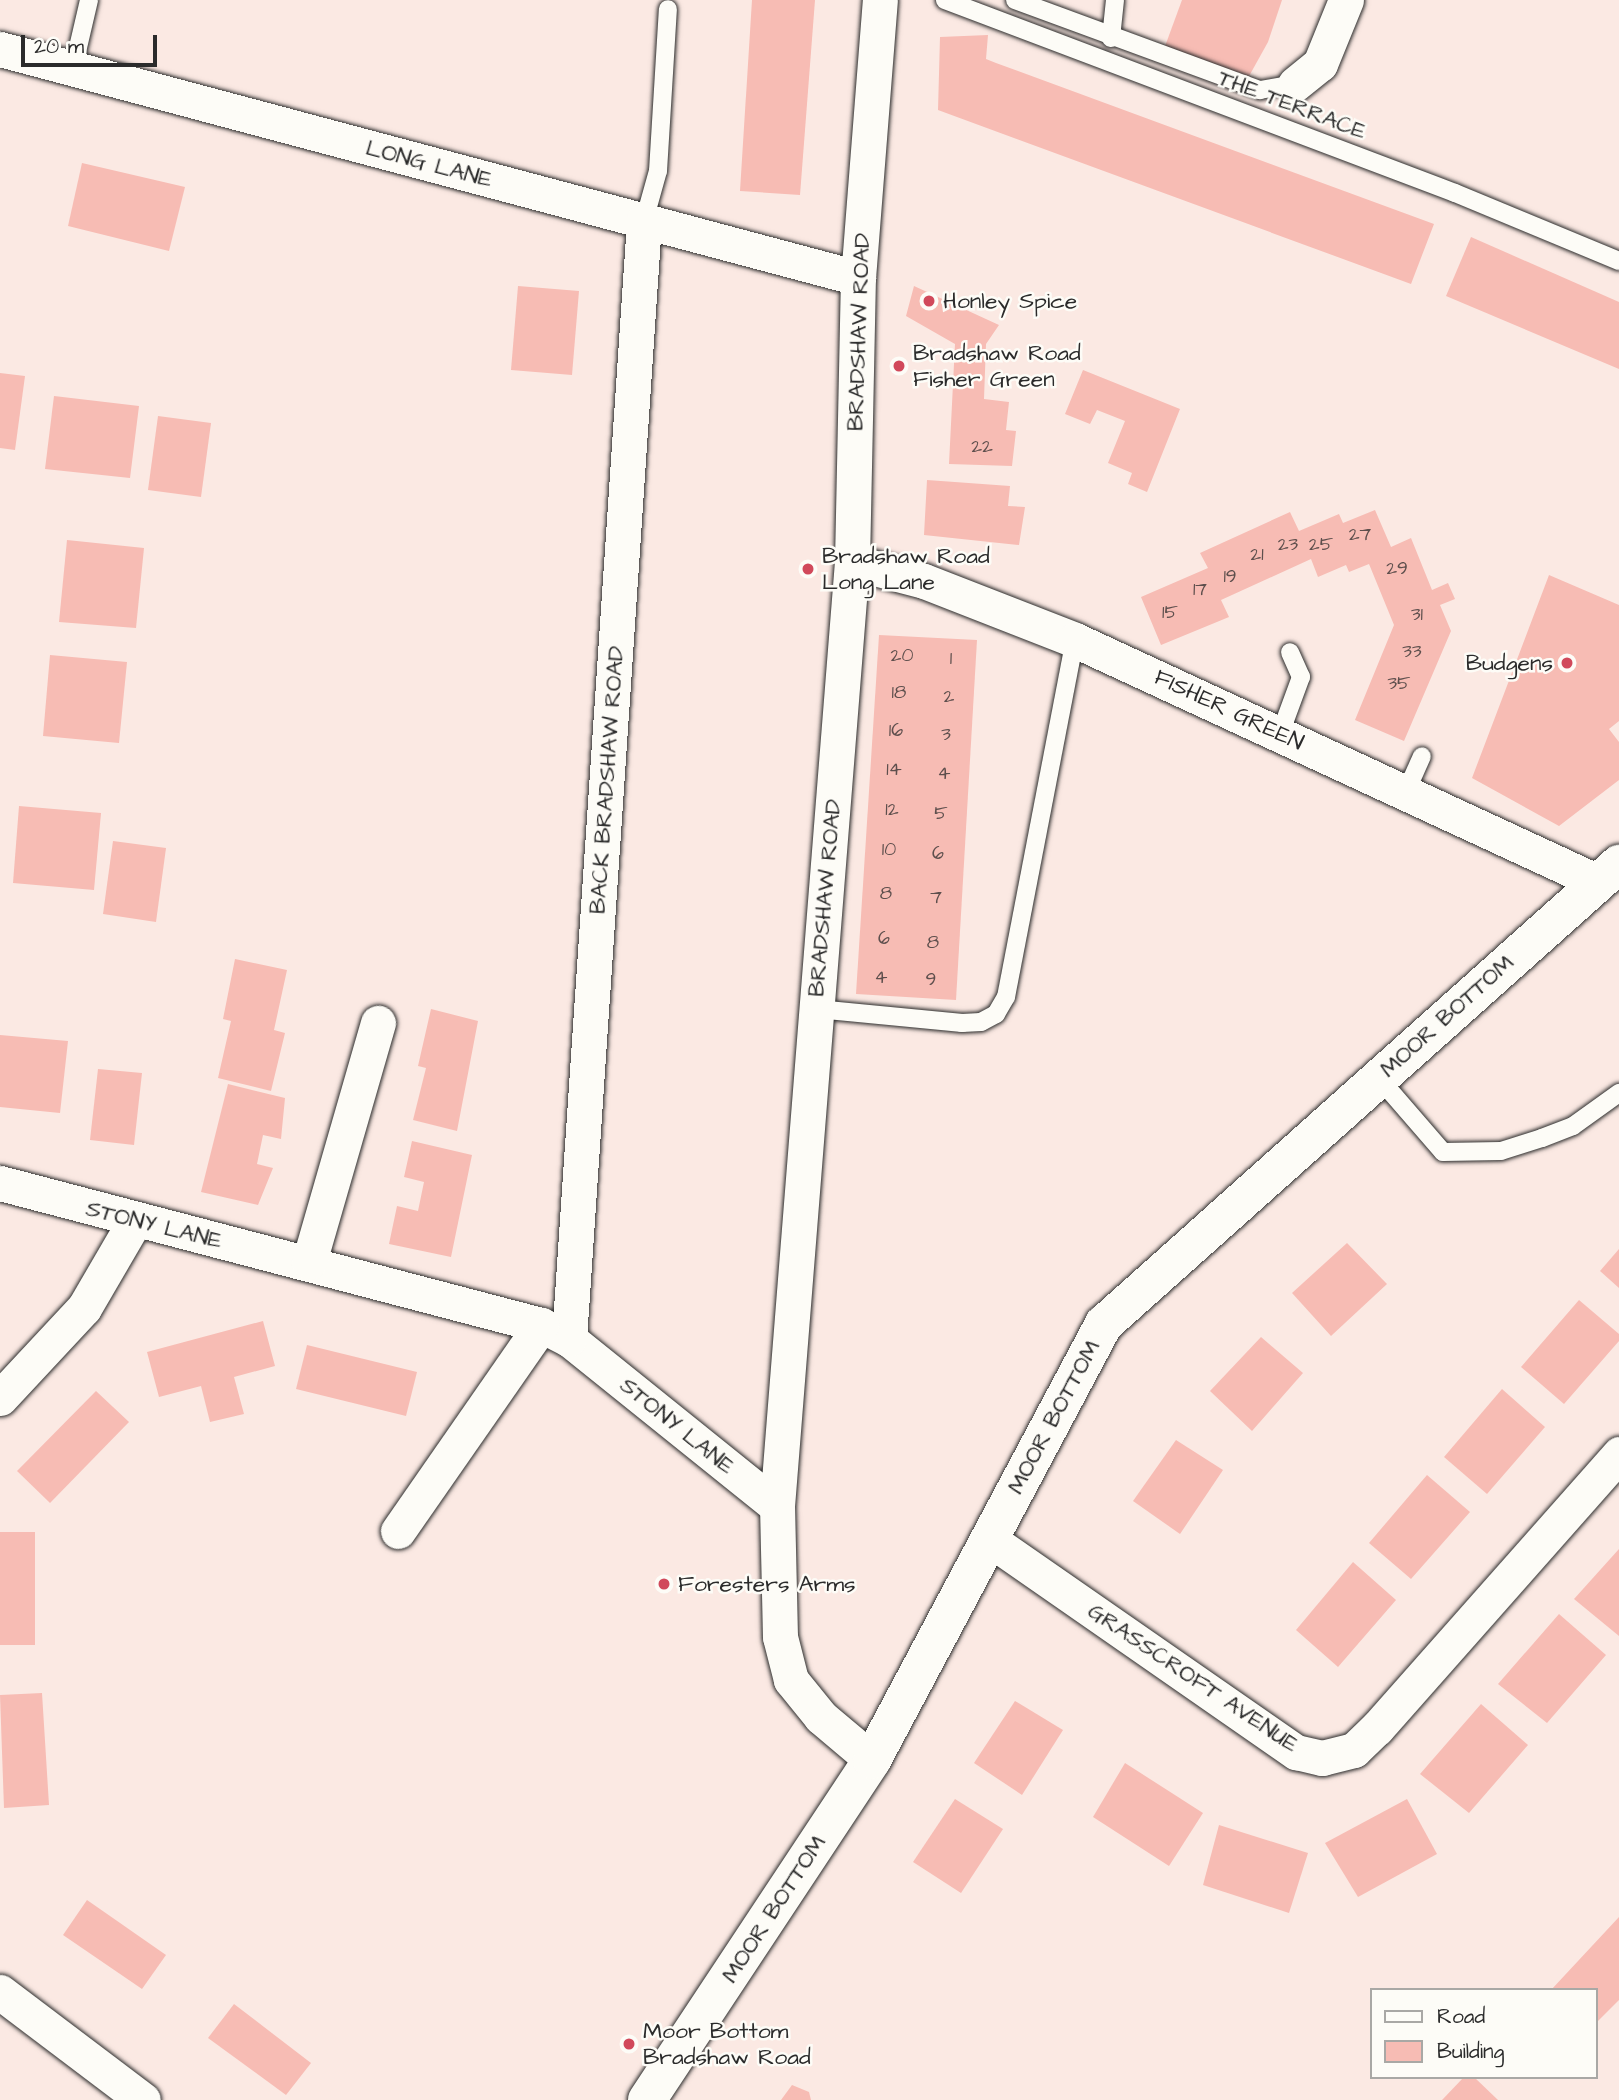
<!DOCTYPE html>
<html>
<head>
<meta charset="utf-8">
<style>
	body { margin:0 }
	#map { position:relative; width:1619px; height:2100px; overflow:hidden; background:#fbe9e3; font-family:"Architects Daughter",sans-serif }
	div>[style] { position:absolute }
	.building>* { inset:0; background:#f7bcb4 }
	.roads { filter:drop-shadow(0 0 2px #2b2b2b) drop-shadow(0 0 2px #2b2b2b) }
	.service>* { height:18px; margin:-9px; padding:0 9px; transform-origin:9px; border-radius:9px; background:#fdfcf7 }
	.minor>* { height:35px; margin:-17.5px; padding:0 17.5px; transform-origin:17.5px; border-radius:17.5px; background:#fdfcf7 }
	.tertiary>* { height:38px; margin:-19px; padding:0 19px; transform-origin:19px; border-radius:19px; background:#fdfcf7 }
	.dots>* { width:19px; height:19px; translate:-50% -50%; box-sizing:border-box; border:4px solid #fdfcf7; border-radius:50% }
	span { translate:-50% -50%; white-space:nowrap; text-align:center; line-height:1.15; -webkit-text-stroke:5px #fdfcf7; paint-order:stroke }
	.number-label { font-size:19px; color:#5e4f4d }
	.number-label span { -webkit-text-stroke-width:0 }
	.street-label { font-size:23px; color:#2b2b2b }
	.poi-label { font-size:23px; color:#2b2b2b }
	.left { translate:0 -50%; text-align:left }
	.right { translate:-100% -50%; text-align:right }
	.legend { position:absolute; left:1370px; top:1988px; width:228px; height:91px; box-sizing:border-box; background:#fdfcf7; border:2px solid #a9a8a5; margin:0; padding:9px 12px; list-style:none; font-size:21px; color:#2b2b2b }
	.legend li { display:flex; align-items:center; gap:14px; height:35px }
	.legend b { width:35px; border:2px solid #a9a8a5 }
	.scale { position:absolute; left:21px; top:35px; width:136px; height:32px; box-sizing:border-box; border:4px solid #2b2b2b; border-top:0; padding-left:9px; font-size:21px; line-height:24px; white-space:nowrap; color:#2b2b2b; -webkit-text-stroke:5px #fdfcf7; paint-order:stroke }
</style>
</head>
<body>
<div id="map">
	<div class="building">
		<i style="clip-path:polygon(752px 0,815px 0,800px 195px,740px 191px)"></i>
		<i style="clip-path:polygon(1182px 0,1282px 0,1268px 42px,1248px 78px,1164px 49px)"></i>
		<i style="clip-path:polygon(988px 35px,986px 59px,996px 63px,1434px 224px,1411px 284px,938px 110px,940px 37px)"></i>
		<i style="clip-path:polygon(82px 163px,185px 187px,169px 251px,68px 226px)"></i>
		<i style="clip-path:polygon(1471px 237px,1619px 302px,1619px 369px,1446px 296px)"></i>
		<i style="clip-path:polygon(518px 286px,579px 291px,572px 375px,511px 370px)"></i>
		<i style="clip-path:polygon(914px 286px,999px 325px,986px 344px,984px 399px,1009px 402px,1006px 430px,1016px 431px,1012px 466px,949px 464px,955px 344px,906px 316px)"></i>
		<i style="clip-path:polygon(1083px 370px,1180px 409px,1147px 492px,1128px 484px,1132px 473px,1108px 463px,1125px 421px,1097px 410px,1090px 424px,1065px 414px)"></i>
		<i style="clip-path:polygon(0 373px,25px 376px,15px 450px,0 448px)"></i>
		<i style="clip-path:polygon(54px 396px,139px 406px,130px 478px,45px 469px)"></i>
		<i style="clip-path:polygon(158px 416px,211px 423px,201px 497px,148px 490px)"></i>
		<i style="clip-path:polygon(927px 480px,1010px 486px,1008px 506px,1025px 507px,1019px 545px,924px 535px)"></i>
		<i style="clip-path:polygon(1375px 510px,1391px 547px,1411px 538px,1432px 590px,1448px 583px,1455px 599px,1440px 605px,1451px 631px,1404px 741px,1355px 720px,1394px 625px,1369px 564px,1349px 572px,1346px 565px,1318px 577px,1311px 559px,1221px 600px,1229px 617px,1161px 645px,1141px 597px,1208px 568px,1200px 553px,1290px 512px,1299px 531px,1339px 514px,1343px 523px)"></i>
		<i style="clip-path:polygon(67px 540px,144px 548px,136px 628px,59px 622px)"></i>
		<i style="clip-path:polygon(1549px 575px,1619px 605px,1619px 721px,1609px 729px,1619px 742px,1619px 780px,1559px 826px,1472px 778px)"></i>
		<i style="clip-path:polygon(879px 635px,977px 640px,956px 1000px,856px 994px)"></i>
		<i style="clip-path:polygon(50px 655px,127px 662px,119px 743px,43px 736px)"></i>
		<i style="clip-path:polygon(19px 806px,101px 813px,94px 890px,13px 883px)"></i>
		<i style="clip-path:polygon(113px 841px,166px 848px,156px 922px,103px 914px)"></i>
		<i style="clip-path:polygon(235px 959px,287px 970px,274px 1030px,285px 1033px,271px 1091px,218px 1078px,231px 1021px,223px 1019px)"></i>
		<i style="clip-path:polygon(431px 1009px,478px 1021px,457px 1131px,413px 1120px,426px 1068px,418px 1066px)"></i>
		<i style="clip-path:polygon(0 1035px,68px 1041px,60px 1113px,0 1107px)"></i>
		<i style="clip-path:polygon(98px 1069px,142px 1073px,134px 1145px,90px 1140px)"></i>
		<i style="clip-path:polygon(228px 1084px,285px 1098px,281px 1139px,263px 1135px,257px 1164px,273px 1168px,258px 1205px,201px 1192px)"></i>
		<i style="clip-path:polygon(412px 1141px,472px 1155px,451px 1257px,389px 1244px,397px 1206px,418px 1211px,424px 1182px,404px 1177px)"></i>
		<i style="clip-path:polygon(1347px 1243px,1387px 1284px,1331px 1336px,1292px 1293px)"></i>
		<i style="clip-path:polygon(1619px 1249px,1619px 1288px,1600px 1271px)"></i>
		<i style="clip-path:polygon(1579px 1300px,1619px 1334px,1619px 1341px,1564px 1404px,1521px 1367px)"></i>
		<i style="clip-path:polygon(263px 1321px,275px 1366px,234px 1377px,244px 1414px,210px 1422px,201px 1386px,159px 1397px,147px 1352px)"></i>
		<i style="clip-path:polygon(1261px 1337px,1303px 1373px,1252px 1431px,1210px 1391px)"></i>
		<i style="clip-path:polygon(307px 1345px,417px 1372px,406px 1416px,296px 1389px)"></i>
		<i style="clip-path:polygon(1502px 1389px,1545px 1427px,1487px 1494px,1444px 1457px)"></i>
		<i style="clip-path:polygon(96px 1391px,129px 1422px,50px 1503px,17px 1471px)"></i>
		<i style="clip-path:polygon(1176px 1440px,1223px 1470px,1180px 1534px,1133px 1501px)"></i>
		<i style="clip-path:polygon(1427px 1475px,1470px 1512px,1411px 1579px,1369px 1543px)"></i>
		<i style="clip-path:polygon(0 1532px,35px 1532px,35px 1645px,0 1645px)"></i>
		<i style="clip-path:polygon(1619px 1549px,1619px 1636px,1574px 1599px)"></i>
		<i style="clip-path:polygon(1353px 1562px,1396px 1600px,1338px 1667px,1296px 1630px)"></i>
		<i style="clip-path:polygon(1559px 1614px,1606px 1655px,1547px 1723px,1498px 1684px)"></i>
		<i style="clip-path:polygon(42px 1693px,49px 1805px,4px 1808px,0 1695px)"></i>
		<i style="clip-path:polygon(1015px 1701px,1063px 1730px,1022px 1795px,974px 1763px)"></i>
		<i style="clip-path:polygon(1481px 1704px,1528px 1745px,1469px 1813px,1420px 1774px)"></i>
		<i style="clip-path:polygon(1125px 1763px,1203px 1813px,1169px 1866px,1093px 1817px)"></i>
		<i style="clip-path:polygon(955px 1799px,1003px 1829px,961px 1893px,913px 1862px)"></i>
		<i style="clip-path:polygon(1407px 1799px,1437px 1854px,1358px 1897px,1325px 1843px)"></i>
		<i style="clip-path:polygon(1219px 1825px,1308px 1853px,1289px 1913px,1203px 1885px)"></i>
		<i style="clip-path:polygon(87px 1900px,166px 1955px,142px 1989px,63px 1935px)"></i>
		<i style="clip-path:polygon(1619px 1917px,1619px 2000px,1596px 2023px,1596px 1990px,1551px 1990px)"></i>
		<i style="clip-path:polygon(234px 2004px,311px 2063px,286px 2095px,208px 2038px)"></i>
		<i style="clip-path:polygon(1464px 2077px,1474px 2077px,1498px 2100px,1442px 2100px)"></i>
		<i style="clip-path:polygon(792px 2085px,809px 2092px,811px 2100px,781px 2100px)"></i>
	</div>
	<div class="roads">
		<div class="service">
			<i style="left:945px;top:0;width:545px;rotate:20.73deg"></i>
			<i style="left:1455px;top:193px;width:178px;rotate:22.5deg"></i>
			<i style="left:1015px;top:0;width:261px;rotate:20.2deg"></i>
			<i style="left:1260px;top:90px;width:36px;rotate:-10deg"></i>
			<i style="left:1111px;top:38px;width:38px;rotate:-84deg"></i>
			<i style="left:73px;top:69px;width:71px;rotate:-76.9deg"></i>
			<i style="left:644px;top:221px;width:52px;rotate:-74.4deg"></i>
			<i style="left:658px;top:171px;width:162px;rotate:-86.5deg"></i>
			<i style="left:1280px;top:734px;width:61px;rotate:-69.8deg"></i>
			<i style="left:1301px;top:677px;width:27px;rotate:-114deg"></i>
			<i style="left:1406px;top:792px;width:39px;rotate:-66deg"></i>
			<i style="left:817px;top:1009px;width:146px;rotate:5.5deg"></i>
			<i style="left:962px;top:1023px;width:19px;rotate:-3deg"></i>
			<i style="left:981px;top:1022px;width:17px;rotate:-28deg"></i>
			<i style="left:996px;top:1014px;width:20px;rotate:-60deg"></i>
			<i style="left:1006px;top:997px;width:364px;rotate:-79.1deg"></i>
			<i style="left:1378px;top:1077px;width:99px;rotate:49.1deg"></i>
			<i style="left:1443px;top:1152px;width:58px;rotate:-1deg"></i>
			<i style="left:1501px;top:1151px;width:43px;rotate:-17.6deg"></i>
			<i style="left:1542px;top:1138px;width:33px;rotate:-21deg"></i>
			<i style="left:1573px;top:1126px;width:57px;rotate:-35.7deg"></i>
		</div>
		<div class="minor">
			<i style="left:0;top:49px;width:888px;rotate:14.94deg"></i>
			<i style="left:1295px;top:84px;width:32px;rotate:-39deg"></i>
			<i style="left:1320px;top:64px;width:69px;rotate:-67.9deg"></i>
			<i style="left:852px;top:562px;width:74px;rotate:14.8deg"></i>
			<i style="left:924px;top:581px;width:162px;rotate:21.3deg"></i>
			<i style="left:1075px;top:640px;width:576px;rotate:24.83deg"></i>
			<i style="left:0;top:1183px;width:559px;rotate:14.71deg"></i>
			<i style="left:541px;top:1325px;width:31px;rotate:27deg"></i>
			<i style="left:569px;top:1339px;width:267px;rotate:38.8deg"></i>
			<i style="left:309px;top:1262px;width:249px;rotate:-73.9deg"></i>
			<i style="left:569px;top:1339px;width:1121px;rotate:-86.16deg"></i>
			<i style="left:0;top:1398px;width:123px;rotate:-47deg"></i>
			<i style="left:84px;top:1308px;width:99px;rotate:-59.8deg"></i>
			<i style="left:398px;top:1531px;width:251px;rotate:-55.2deg"></i>
			<i style="left:989px;top:1539px;width:374px;rotate:34.8deg"></i>
			<i style="left:1296px;top:1752px;width:27px;rotate:13deg"></i>
			<i style="left:1322px;top:1758px;width:33px;rotate:-14deg"></i>
			<i style="left:1354px;top:1750px;width:32px;rotate:-44deg"></i>
			<i style="left:1377px;top:1728px;width:366px;rotate:-48.5deg"></i>
			<i style="left:872px;top:1760px;width:67px;rotate:-139.9deg"></i>
			<i style="left:821px;top:1717px;width:48px;rotate:-129deg"></i>
			<i style="left:791px;top:1680px;width:44px;rotate:-104.3deg"></i>
			<i style="left:780px;top:1637px;width:131px;rotate:-91.3deg"></i>
			<i style="left:777px;top:1506px;width:947px;rotate:-85.46deg"></i>
			<i style="left:852px;top:562px;width:284px;rotate:-88.8deg"></i>
			<i style="left:858px;top:278px;width:279px;rotate:-85.5deg"></i>
			<i style="left:0;top:1992px;width:179px;rotate:37.1deg"></i>
		</div>
		<div class="tertiary">
			<i style="left:647px;top:2100px;width:408px;rotate:-56.5deg"></i>
			<i style="left:872px;top:1760px;width:494px;rotate:-62deg"></i>
			<i style="left:1104px;top:1324px;width:691px;rotate:-41.77deg"></i>
		</div>
	</div>
	<div class="dots">
		<i style="left:929px;top:301px;background:#d1495b"></i>
		<i style="left:899px;top:366px;background:#d1495b"></i>
		<i style="left:808px;top:569px;background:#d1495b"></i>
		<i style="left:1567px;top:663px;background:#d1495b"></i>
		<i style="left:664px;top:1584px;background:#d1495b"></i>
		<i style="left:629px;top:2044px;background:#d1495b"></i>
	</div>
	<div class="number-label">
		<span style="left:982px;top:447px">22</span>
		<span style="left:1360px;top:535px">27</span>
		<span style="left:1288px;top:545px">23</span>
		<span style="left:1321px;top:545px">25</span>
		<span style="left:1257px;top:555px">21</span>
		<span style="left:1397px;top:569px">29</span>
		<span style="left:1230px;top:577px">19</span>
		<span style="left:1200px;top:590px">17</span>
		<span style="left:1170px;top:613px">15</span>
		<span style="left:1417px;top:615px">31</span>
		<span style="left:1412px;top:652px">33</span>
		<span style="left:902px;top:656px">20</span>
		<span style="left:951px;top:659px">1</span>
		<span style="left:1399px;top:684px">35</span>
		<span style="left:899px;top:693px">18</span>
		<span style="left:949px;top:697px">2</span>
		<span style="left:896px;top:731px">16</span>
		<span style="left:946px;top:735px">3</span>
		<span style="left:894px;top:770px">14</span>
		<span style="left:944px;top:774px">4</span>
		<span style="left:892px;top:810px">12</span>
		<span style="left:941px;top:814px">5</span>
		<span style="left:889px;top:850px">10</span>
		<span style="left:938px;top:854px">6</span>
		<span style="left:886px;top:894px">8</span>
		<span style="left:936px;top:898px">7</span>
		<span style="left:884px;top:939px">6</span>
		<span style="left:933px;top:943px">8</span>
		<span style="left:881px;top:978px">4</span>
		<span style="left:931px;top:980px">9</span>
	</div>
	<div class="street-label">
		<span style="left:1292px;top:105px;rotate:21deg">THE TERRACE</span>
		<span style="left:429px;top:164px;rotate:15deg">LONG LANE</span>
		<span style="left:859px;top:332px;rotate:-88deg">BRADSHAW ROAD</span>
		<span style="left:1229px;top:710px;rotate:25deg">FISHER GREEN</span>
		<span style="left:607px;top:780px;rotate:-86deg">BACK BRADSHAW ROAD</span>
		<span style="left:825px;top:898px;rotate:-85deg">BRADSHAW ROAD</span>
		<span style="left:1447px;top:1016px;rotate:-42deg">MOOR BOTTOM</span>
		<span style="left:154px;top:1225px;rotate:14deg">STONY LANE</span>
		<span style="left:1054px;top:1417px;rotate:-62deg">MOOR BOTTOM</span>
		<span style="left:677px;top:1426px;rotate:39deg">STONY LANE</span>
		<span style="left:1193px;top:1678px;rotate:34deg">GRASSCROFT AVENUE</span>
		<span style="left:774px;top:1909px;rotate:-57deg">MOOR BOTTOM</span>
	</div>
	<div class="poi-label">
		<span class="left" style="left:943px;top:301px">Honley Spice</span>
		<span class="left" style="left:913px;top:366px">Bradshaw Road<br>Fisher Green</span>
		<span class="left" style="left:822px;top:569px">Bradshaw Road<br>Long Lane</span>
		<span class="right" style="left:1553px;top:663px">Budgens</span>
		<span class="left" style="left:678px;top:1584px">Foresters Arms</span>
		<span class="left" style="left:643px;top:2044px">Moor Bottom<br>Bradshaw Road</span>
	</div>
	<ul class="legend">
	<li><b style="height:9px;background:#fdfcf7"></b>Road</li>
	<li><b style="height:19px;background:#f7bcb4"></b>Building</li>
	</ul>
	<div class="scale">20 m</div>
</div>
</body>
</html>
